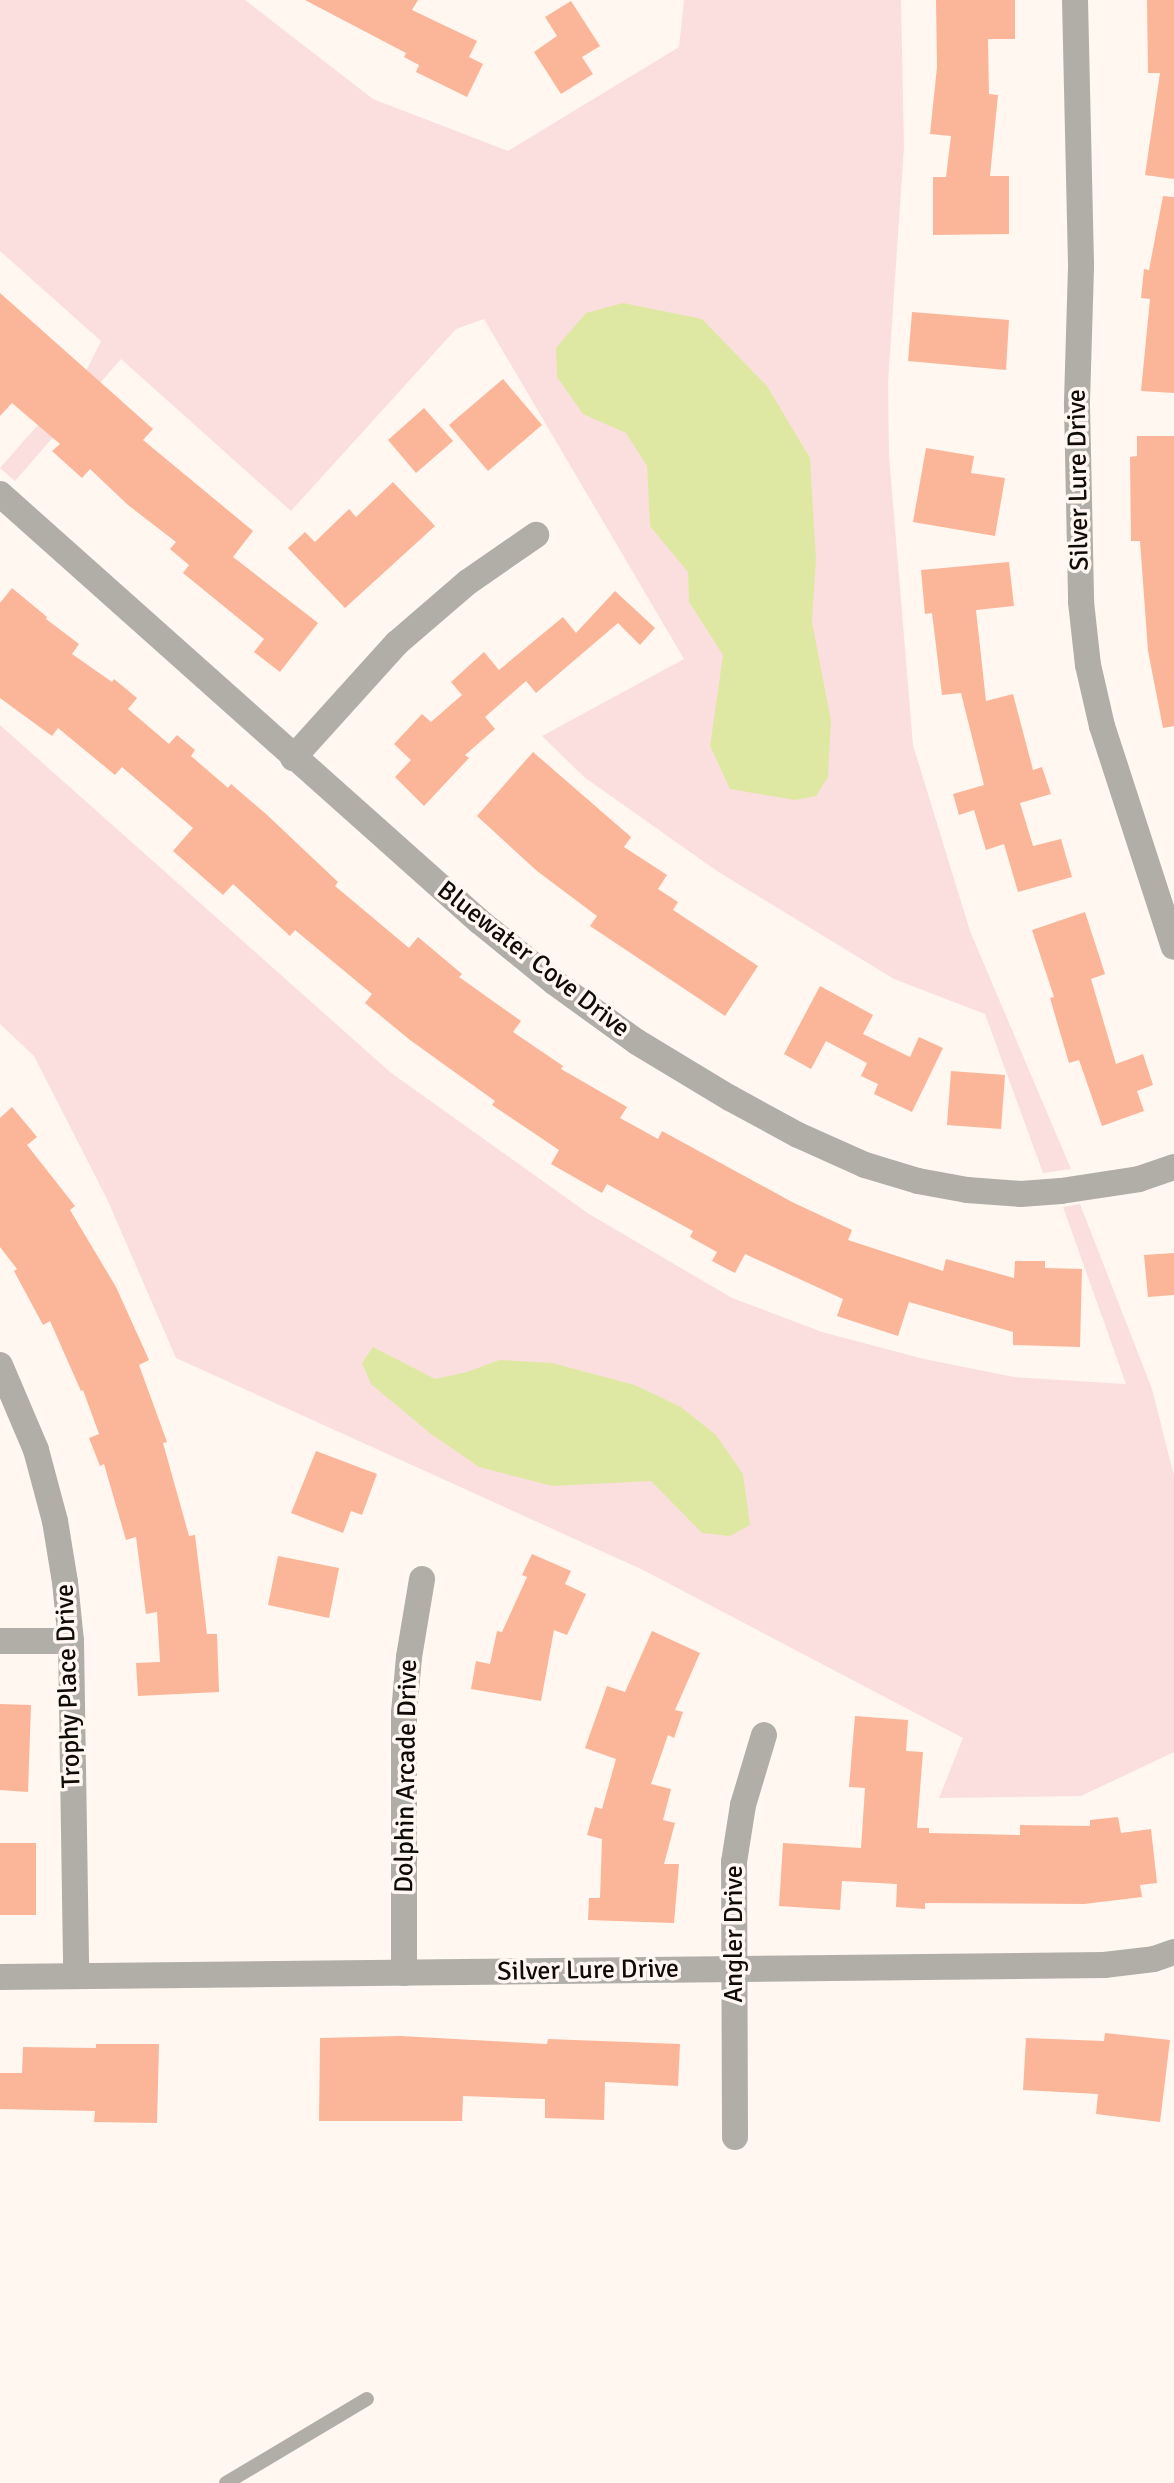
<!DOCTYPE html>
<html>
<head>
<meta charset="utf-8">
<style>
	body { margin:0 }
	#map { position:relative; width:1174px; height:2483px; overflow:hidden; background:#fff7f0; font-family:Signika,sans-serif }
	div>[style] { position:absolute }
	.green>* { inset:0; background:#fbdfde }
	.water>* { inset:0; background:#dfe8a3 }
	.building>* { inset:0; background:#fbb69a }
	.service>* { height:14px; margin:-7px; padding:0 7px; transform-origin:7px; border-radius:7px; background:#b0aea7 }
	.minor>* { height:26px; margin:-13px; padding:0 13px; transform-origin:13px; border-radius:13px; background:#b0aea7 }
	span { translate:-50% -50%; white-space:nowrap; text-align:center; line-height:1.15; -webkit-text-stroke:7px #fff7f0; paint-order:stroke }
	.street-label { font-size:26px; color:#0f0b07 }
</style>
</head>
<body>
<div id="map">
	<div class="green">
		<i style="clip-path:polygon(0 0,245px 0,373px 99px,508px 151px,679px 47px,684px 0,901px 0,904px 147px,888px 382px,889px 455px,913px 745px,970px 931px,1071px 1169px,1043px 1173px,985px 1014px,894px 979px,717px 871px,584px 777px,542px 736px,684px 659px,484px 319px,456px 329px,291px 511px,121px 359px,15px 481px,0 468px,87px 369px,101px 341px,0 251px)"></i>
		<i style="clip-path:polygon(0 725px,390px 1072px,589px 1214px,732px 1298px,822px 1332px,924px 1359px,1014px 1377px,1126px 1384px,1063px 1207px,1080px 1204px,1152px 1389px,1174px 1476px,1174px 1752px,1081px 1796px,939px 1798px,963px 1738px,643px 1570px,176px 1358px,107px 1199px,34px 1056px,0 1024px)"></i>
	</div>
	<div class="water">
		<i style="clip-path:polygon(623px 303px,702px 319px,767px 386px,810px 458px,816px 559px,812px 622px,831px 721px,828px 777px,816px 796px,795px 800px,730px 789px,710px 746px,723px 655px,689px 602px,688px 572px,650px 526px,647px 466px,626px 433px,583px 414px,557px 377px,556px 348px,586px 313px)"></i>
		<i style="clip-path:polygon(373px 1347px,435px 1379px,467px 1372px,499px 1360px,552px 1363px,635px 1385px,681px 1407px,716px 1435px,743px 1474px,750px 1525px,730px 1536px,702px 1533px,651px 1481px,552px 1486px,479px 1467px,431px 1434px,371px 1384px,362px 1363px)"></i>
	</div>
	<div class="building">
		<i style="clip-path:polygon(305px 0,418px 0,412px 10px,477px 41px,469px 57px,483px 64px,467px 97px,416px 72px,419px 65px,404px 57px,406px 53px)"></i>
		<i style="clip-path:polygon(936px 0,1015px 0,1015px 39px,988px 39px,989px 94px,998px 95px,990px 176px,1009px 176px,1009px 234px,933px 235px,933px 177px,946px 177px,951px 136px,930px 134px,937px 67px)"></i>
		<i style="clip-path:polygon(1147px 0,1174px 0,1174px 179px,1145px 175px,1160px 73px,1148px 73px)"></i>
		<i style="clip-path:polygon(571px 1px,600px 46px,582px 57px,593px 74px,561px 94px,534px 52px,557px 36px,545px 17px)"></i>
		<i style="clip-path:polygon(1163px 196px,1174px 197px,1174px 393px,1141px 391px,1150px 299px,1141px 298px,1144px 269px,1149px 270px)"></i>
		<i style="clip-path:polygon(0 293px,153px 429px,143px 440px,253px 531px,233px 557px,318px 623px,280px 672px,254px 652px,264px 639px,183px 573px,189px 565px,170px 549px,176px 542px,128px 505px,90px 469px,82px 478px,52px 451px,60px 444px,12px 403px,0 416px)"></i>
		<i style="clip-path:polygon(912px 312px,1009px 320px,1006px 370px,908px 361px)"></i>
		<i style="clip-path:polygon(503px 379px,542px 425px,488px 471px,449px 425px)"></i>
		<i style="clip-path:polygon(424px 408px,453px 441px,416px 473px,388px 440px)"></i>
		<i style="clip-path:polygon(1137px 436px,1174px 436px,1174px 726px,1163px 728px,1148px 651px,1140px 541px,1131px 541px,1130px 457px,1137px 456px)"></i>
		<i style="clip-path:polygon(926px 448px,974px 456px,971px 473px,1005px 478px,995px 536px,913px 522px)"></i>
		<i style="clip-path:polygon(393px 482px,435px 526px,345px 608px,288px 548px,305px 532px,315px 542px,349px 509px,356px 517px)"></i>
		<i style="clip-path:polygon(1009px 562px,1014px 606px,976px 610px,986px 701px,1013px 694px,1033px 770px,1042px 767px,1051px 794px,1020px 803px,1033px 846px,1061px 839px,1072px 877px,1018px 892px,1004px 844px,986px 850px,974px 810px,959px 815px,953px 794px,984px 785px,961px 693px,942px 695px,932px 613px,925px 614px,921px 570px)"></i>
		<i style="clip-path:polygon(12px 588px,47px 617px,46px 619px,79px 644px,72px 654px,112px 682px,114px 679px,137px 698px,128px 709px,169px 744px,177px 735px,195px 750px,191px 756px,228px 788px,231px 784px,266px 814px,338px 882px,335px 886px,409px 948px,418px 937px,462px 974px,459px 977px,521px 1021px,513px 1032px,563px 1066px,561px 1069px,627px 1107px,620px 1118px,658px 1139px,662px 1131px,792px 1202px,852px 1230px,848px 1240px,943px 1271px,946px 1259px,1014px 1278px,1015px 1261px,1045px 1261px,1045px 1268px,1082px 1269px,1080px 1347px,1013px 1345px,1013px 1332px,909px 1302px,898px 1336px,837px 1316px,843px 1299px,745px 1254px,735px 1273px,712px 1261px,717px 1252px,690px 1237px,693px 1231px,607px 1184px,602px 1193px,551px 1164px,559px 1150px,492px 1105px,495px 1101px,410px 1040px,365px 1003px,372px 994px,295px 930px,290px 936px,233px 884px,223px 895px,173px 851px,193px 828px,122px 767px,115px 775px,58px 728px,52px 736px,0 698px,0 603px)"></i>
		<i style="clip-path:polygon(615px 591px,655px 628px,640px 645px,618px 623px,536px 693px,526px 681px,485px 717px,495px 729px,465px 755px,469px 758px,424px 806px,395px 777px,411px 760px,394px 744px,422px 714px,431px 722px,462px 695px,451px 682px,484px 652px,499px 670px,563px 617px,576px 633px)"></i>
		<i style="clip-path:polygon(533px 752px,631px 837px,624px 847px,667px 875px,658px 889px,678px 902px,673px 910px,758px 966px,725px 1016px,590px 926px,597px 916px,537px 871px,477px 816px)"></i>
		<i style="clip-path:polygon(1085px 912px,1105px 974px,1091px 979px,1116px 1064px,1143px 1054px,1153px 1085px,1137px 1091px,1144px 1111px,1102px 1126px,1079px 1060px,1069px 1063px,1050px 998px,1054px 997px,1032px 930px)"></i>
		<i style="clip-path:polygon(820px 986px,873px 1015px,863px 1034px,910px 1057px,919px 1037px,943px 1048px,912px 1112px,874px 1094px,878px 1084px,861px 1076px,867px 1063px,826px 1041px,811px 1069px,784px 1054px)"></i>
		<i style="clip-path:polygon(951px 1071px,1005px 1075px,1001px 1129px,947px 1125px)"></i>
		<i style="clip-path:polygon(12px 1107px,37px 1137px,27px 1145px,75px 1206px,70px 1210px,116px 1287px,149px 1360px,139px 1365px,167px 1442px,163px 1443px,189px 1536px,195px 1535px,207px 1634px,217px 1634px,219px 1692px,138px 1696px,136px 1663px,160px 1662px,157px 1612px,146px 1614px,136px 1537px,126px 1540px,104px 1464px,100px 1466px,89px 1438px,99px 1434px,83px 1390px,81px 1391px,50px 1321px,43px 1325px,14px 1271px,17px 1269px,0 1247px,0 1118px)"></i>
		<i style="clip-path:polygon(1174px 1253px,1174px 1295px,1148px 1297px,1144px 1255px)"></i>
		<i style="clip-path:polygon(316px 1451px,377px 1474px,362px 1515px,351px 1511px,343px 1533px,291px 1513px)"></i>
		<i style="clip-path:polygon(532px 1554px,571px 1571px,565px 1584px,586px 1594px,567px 1635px,554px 1630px,541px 1701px,471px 1689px,476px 1661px,490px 1664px,497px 1631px,502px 1632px,527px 1577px,522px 1575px)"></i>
		<i style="clip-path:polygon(278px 1556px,339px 1568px,329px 1618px,268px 1605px)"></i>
		<i style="clip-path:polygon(652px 1631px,700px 1653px,675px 1710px,683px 1712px,674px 1738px,668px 1735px,651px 1784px,671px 1789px,663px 1820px,675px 1823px,664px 1864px,679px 1864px,674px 1923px,588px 1920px,589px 1898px,600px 1898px,602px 1839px,587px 1835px,595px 1807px,602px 1809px,616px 1759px,585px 1748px,607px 1686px,625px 1692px)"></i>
		<i style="clip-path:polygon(0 1704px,31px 1705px,28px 1792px,0 1790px)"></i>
		<i style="clip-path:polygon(855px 1716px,908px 1720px,906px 1751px,923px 1752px,917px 1828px,929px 1828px,929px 1833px,1020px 1835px,1020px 1825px,1090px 1826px,1090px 1820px,1118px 1817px,1121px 1833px,1151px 1829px,1157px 1883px,1140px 1885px,1142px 1897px,1084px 1904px,925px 1903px,925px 1909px,896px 1907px,897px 1884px,842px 1881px,840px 1910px,779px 1906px,783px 1843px,861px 1848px,865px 1788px,849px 1787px)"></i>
		<i style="clip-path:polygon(0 1843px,36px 1843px,36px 1915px,0 1915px)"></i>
		<i style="clip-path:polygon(1105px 2033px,1170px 2040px,1160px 2122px,1096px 2114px,1098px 2094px,1023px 2090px,1026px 2038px,1104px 2041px)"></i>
		<i style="clip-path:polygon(400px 2036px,547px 2044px,548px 2039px,680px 2044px,678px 2086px,605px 2082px,604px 2120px,545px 2118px,545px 2099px,463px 2096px,462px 2121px,319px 2121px,320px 2038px)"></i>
		<i style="clip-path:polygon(96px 2044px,159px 2044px,157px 2123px,94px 2122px,95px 2111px,0 2109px,0 2073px,22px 2073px,23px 2047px,96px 2048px)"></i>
	</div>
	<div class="service">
		<i style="left:226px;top:2483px;width:164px;rotate:-30.8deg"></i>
	</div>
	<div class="minor">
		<i style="left:1075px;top:0;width:267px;rotate:88.7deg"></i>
		<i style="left:1081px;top:267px;width:138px;rotate:91.7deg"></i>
		<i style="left:1077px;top:405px;width:197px;rotate:88.8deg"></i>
		<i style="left:1081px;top:602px;width:63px;rotate:83.7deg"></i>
		<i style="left:1088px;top:665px;width:63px;rotate:77.1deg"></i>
		<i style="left:1102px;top:726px;width:232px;rotate:72deg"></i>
		<i style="left:0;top:494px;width:642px;rotate:41.72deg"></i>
		<i style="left:479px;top:921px;width:97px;rotate:39.1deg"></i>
		<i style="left:554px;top:982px;width:102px;rotate:35.9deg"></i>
		<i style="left:637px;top:1042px;width:109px;rotate:31.1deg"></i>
		<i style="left:730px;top:1098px;width:77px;rotate:28.6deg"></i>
		<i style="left:798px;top:1135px;width:73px;rotate:24.1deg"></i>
		<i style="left:865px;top:1165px;width:55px;rotate:16.8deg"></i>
		<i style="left:918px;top:1181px;width:50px;rotate:10.4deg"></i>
		<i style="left:967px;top:1190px;width:54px;rotate:4.2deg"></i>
		<i style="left:1021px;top:1194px;width:40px;rotate:-4.3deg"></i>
		<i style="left:1061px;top:1191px;width:79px;rotate:-8.7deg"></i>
		<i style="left:1139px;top:1179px;width:37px;rotate:-19deg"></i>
		<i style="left:293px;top:758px;width:155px;rotate:-47.9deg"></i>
		<i style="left:397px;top:643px;width:94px;rotate:-40.7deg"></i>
		<i style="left:468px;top:582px;width:83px;rotate:-34.7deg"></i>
		<i style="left:0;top:1365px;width:92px;rotate:67deg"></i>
		<i style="left:36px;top:1450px;width:73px;rotate:75deg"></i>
		<i style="left:55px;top:1521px;width:62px;rotate:80.7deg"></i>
		<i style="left:65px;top:1582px;width:59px;rotate:84.2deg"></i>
		<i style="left:71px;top:1641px;width:335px;rotate:89.1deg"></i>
		<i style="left:0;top:1641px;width:71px"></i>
		<i style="left:404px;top:1973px;width:260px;rotate:-90deg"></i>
		<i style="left:404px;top:1713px;width:56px;rotate:-84.9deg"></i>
		<i style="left:409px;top:1657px;width:79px;rotate:-80.5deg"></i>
		<i style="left:0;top:1977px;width:1104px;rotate:-0.62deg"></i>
		<i style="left:1104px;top:1965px;width:50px;rotate:-6.8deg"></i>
		<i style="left:1154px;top:1959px;width:21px;rotate:-19deg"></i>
		<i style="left:735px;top:2137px;width:275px;rotate:-90.2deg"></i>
		<i style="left:734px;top:1862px;width:58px;rotate:-81deg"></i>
		<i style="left:743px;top:1805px;width:73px;rotate:-73.3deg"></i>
	</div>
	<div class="street-label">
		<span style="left:1079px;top:480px;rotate:-91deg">Silver Lure Drive</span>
		<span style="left:533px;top:960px;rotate:38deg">Bluewater Cove Drive</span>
		<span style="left:69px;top:1686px;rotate:-92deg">Trophy Place Drive</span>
		<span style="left:407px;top:1776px;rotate:-89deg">Dolphin Arcade Drive</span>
		<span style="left:735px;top:1934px;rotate:-90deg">Angler Drive</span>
		<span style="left:588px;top:1971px;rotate:-1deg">Silver Lure Drive</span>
	</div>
</div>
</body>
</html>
